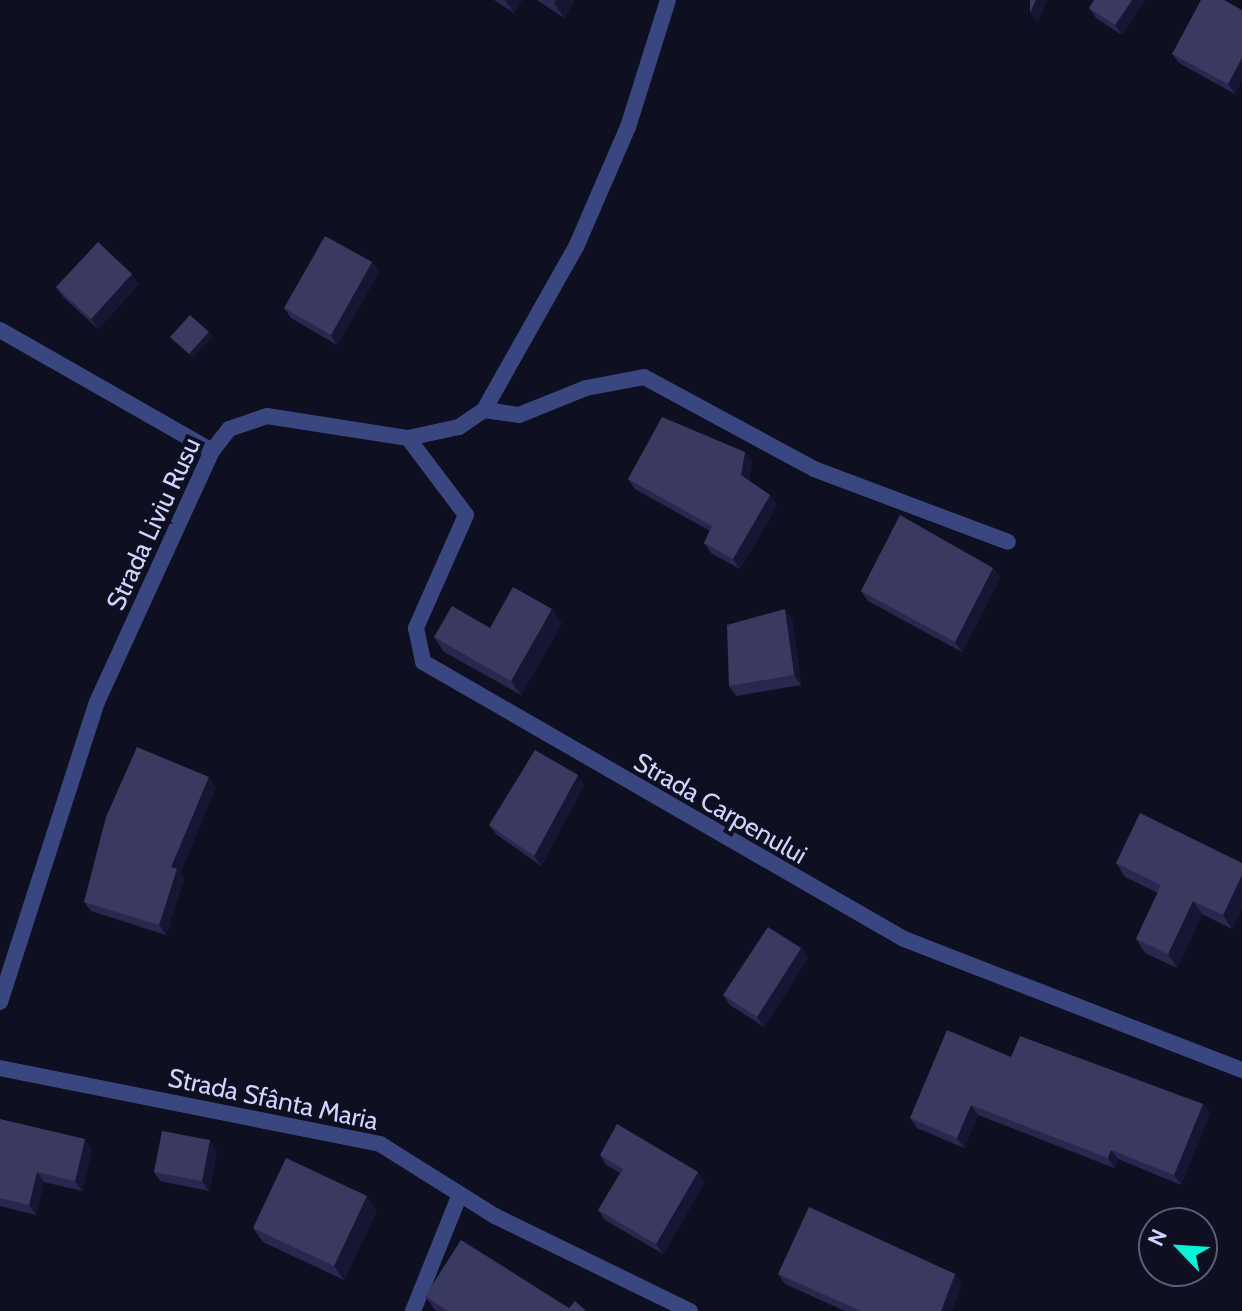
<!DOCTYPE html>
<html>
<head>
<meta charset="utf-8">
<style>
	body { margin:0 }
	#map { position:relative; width:1242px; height:1311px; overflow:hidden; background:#0e0f21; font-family:Cabin,sans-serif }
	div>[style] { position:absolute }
	.lane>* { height:16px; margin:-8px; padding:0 8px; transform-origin:8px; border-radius:8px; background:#3a467f }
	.street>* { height:16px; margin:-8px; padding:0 8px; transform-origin:8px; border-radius:8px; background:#3a467f }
	.wall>* { inset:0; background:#28284e }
	.shaded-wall>* { inset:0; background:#161634 }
	.building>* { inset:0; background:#3a3a61 }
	span { translate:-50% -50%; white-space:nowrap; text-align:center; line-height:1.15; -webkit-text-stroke:8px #0e0f21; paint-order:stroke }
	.street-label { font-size:26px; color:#cfd4fe }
	.north { position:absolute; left:1138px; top:1207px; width:80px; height:80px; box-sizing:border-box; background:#0e0f21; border:2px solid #5b5e79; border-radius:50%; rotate:295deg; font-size:22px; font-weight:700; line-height:32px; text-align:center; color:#cfd4fe }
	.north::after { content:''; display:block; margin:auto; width:28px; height:36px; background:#07f2d8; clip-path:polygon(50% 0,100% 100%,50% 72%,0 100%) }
</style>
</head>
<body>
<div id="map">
	<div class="lane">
		<i style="left:0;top:330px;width:244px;rotate:29.7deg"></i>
	</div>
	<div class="street">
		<i style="left:484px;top:410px;width:35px;rotate:8deg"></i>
		<i style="left:519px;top:415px;width:72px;rotate:-21.9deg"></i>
		<i style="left:586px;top:388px;width:59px;rotate:-10.7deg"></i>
		<i style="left:644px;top:377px;width:193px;rotate:28.4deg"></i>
		<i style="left:814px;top:469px;width:207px;rotate:20.6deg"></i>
		<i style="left:408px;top:438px;width:96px;rotate:53deg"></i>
		<i style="left:466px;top:515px;width:124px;rotate:113.9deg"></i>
		<i style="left:416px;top:628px;width:35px;rotate:78deg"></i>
		<i style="left:423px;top:662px;width:555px;rotate:29.94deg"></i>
		<i style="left:904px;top:939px;width:362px;rotate:21.2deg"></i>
		<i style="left:0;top:1002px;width:315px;rotate:-72.1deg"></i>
		<i style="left:97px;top:702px;width:276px;rotate:-65.4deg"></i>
		<i style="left:212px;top:451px;width:28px;rotate:-52deg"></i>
		<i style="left:229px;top:429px;width:40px;rotate:-18.9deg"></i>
		<i style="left:267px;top:416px;width:143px;rotate:8.9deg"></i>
		<i style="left:408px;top:438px;width:52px;rotate:-12.2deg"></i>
		<i style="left:459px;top:427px;width:30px;rotate:-34deg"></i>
		<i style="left:484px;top:410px;width:187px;rotate:-60.6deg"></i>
		<i style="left:576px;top:247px;width:131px;rotate:-66.6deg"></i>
		<i style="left:628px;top:127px;width:133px;rotate:-72.5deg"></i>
		<i style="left:0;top:1068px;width:388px;rotate:11.3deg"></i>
		<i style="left:380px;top:1144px;width:136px;rotate:32.1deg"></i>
		<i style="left:495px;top:1216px;width:217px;rotate:26deg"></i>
		<i style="left:413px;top:1311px;width:126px;rotate:-68.1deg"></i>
	</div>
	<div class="wall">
		<i style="clip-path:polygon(494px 0,522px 0,514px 13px)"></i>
		<i style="clip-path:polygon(537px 0,575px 0,564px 18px)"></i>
		<i style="clip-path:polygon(1145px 0,1122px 35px,1096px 18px,1089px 8px)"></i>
		<i style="clip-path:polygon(1242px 10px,1235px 94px,1179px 63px,1172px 54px)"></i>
		<i style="clip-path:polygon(372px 262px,379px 272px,337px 345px,291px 318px,284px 308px)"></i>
		<i style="clip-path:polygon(139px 284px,98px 329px,63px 297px,56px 287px)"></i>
		<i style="clip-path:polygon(745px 452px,752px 462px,749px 481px,777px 505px,740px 569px,711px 553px,704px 543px,710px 531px,635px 489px,628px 479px)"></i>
		<i style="clip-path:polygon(993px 568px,1000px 578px,962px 652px,868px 601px,861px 591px)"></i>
		<i style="clip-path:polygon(792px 619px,801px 685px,736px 696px,729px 686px)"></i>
		<i style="clip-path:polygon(562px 623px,521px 695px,444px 652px,434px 637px,490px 628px)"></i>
		<i style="clip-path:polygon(584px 785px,541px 866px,496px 834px,489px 825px)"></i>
		<i style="clip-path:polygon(216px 787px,180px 873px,184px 879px,166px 935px,91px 911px,84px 902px)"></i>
		<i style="clip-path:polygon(1116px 863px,1242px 863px,1242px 908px,1232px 929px,1202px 914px,1177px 968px,1145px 953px,1136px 939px,1158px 893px,1125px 877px)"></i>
		<i style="clip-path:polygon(801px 948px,808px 958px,764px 1027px,730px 1005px,723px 995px)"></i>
		<i style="clip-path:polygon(1011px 1057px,1203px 1104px,1210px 1114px,1181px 1185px,1118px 1159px,1114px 1168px,978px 1115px,964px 1148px,917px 1128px,910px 1118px)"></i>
		<i style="clip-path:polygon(0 1119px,92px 1149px,82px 1191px,44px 1182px,36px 1215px,0 1206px)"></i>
		<i style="clip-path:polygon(217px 1150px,209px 1191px,160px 1181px,154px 1172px)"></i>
		<i style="clip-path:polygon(600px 1155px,705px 1182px,663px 1254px,605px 1220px,598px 1210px,620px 1173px,606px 1165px)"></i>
		<i style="clip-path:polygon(377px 1211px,344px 1280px,263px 1242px,253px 1228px)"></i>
		<i style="clip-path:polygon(778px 1274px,955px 1274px,962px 1284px,952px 1311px,845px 1311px,785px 1284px)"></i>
		<i style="clip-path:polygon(425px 1296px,569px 1308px,586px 1311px,437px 1311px,434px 1309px)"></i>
	</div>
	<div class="shaded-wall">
		<i style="clip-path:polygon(505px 0,522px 0,514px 13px)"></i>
		<i style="clip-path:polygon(556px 0,575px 0,564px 18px,554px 3px)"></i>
		<i style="clip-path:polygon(1036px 0,1048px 0,1037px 23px,1030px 13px)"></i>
		<i style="clip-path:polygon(1132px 0,1145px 0,1122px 35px,1115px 25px)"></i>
		<i style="clip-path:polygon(1242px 58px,1242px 81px,1235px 94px,1228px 84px)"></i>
		<i style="clip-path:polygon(372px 262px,379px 272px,337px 345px,331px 335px)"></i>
		<i style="clip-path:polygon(132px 274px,139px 284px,98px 329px,91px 319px)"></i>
		<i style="clip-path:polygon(209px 332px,213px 337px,192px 359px,189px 354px)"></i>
		<i style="clip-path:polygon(745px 452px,752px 462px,748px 485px,741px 475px)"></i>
		<i style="clip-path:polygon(770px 495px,777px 505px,740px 569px,733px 559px)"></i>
		<i style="clip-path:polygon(993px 568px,1000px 578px,962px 652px,955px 642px)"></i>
		<i style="clip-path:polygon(552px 609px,562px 623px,521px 695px,511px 681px)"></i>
		<i style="clip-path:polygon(785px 609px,792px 619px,801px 685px,794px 675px)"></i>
		<i style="clip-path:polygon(578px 775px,584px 785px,541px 866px,534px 856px)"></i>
		<i style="clip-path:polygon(209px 777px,216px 787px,180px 873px,184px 879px,166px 935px,159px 925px,171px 867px)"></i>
		<i style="clip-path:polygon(1242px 875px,1242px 908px,1232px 929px,1223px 915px)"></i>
		<i style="clip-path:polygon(1193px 901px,1202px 914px,1177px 968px,1168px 954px)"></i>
		<i style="clip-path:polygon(801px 948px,808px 958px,764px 1027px,757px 1017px)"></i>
		<i style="clip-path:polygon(1203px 1104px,1210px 1114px,1181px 1185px,1174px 1175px)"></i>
		<i style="clip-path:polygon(971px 1105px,978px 1115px,964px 1148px,957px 1138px)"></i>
		<i style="clip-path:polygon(85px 1139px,92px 1149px,82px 1191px,75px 1181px)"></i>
		<i style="clip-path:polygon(210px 1140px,217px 1150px,209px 1191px,202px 1181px)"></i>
		<i style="clip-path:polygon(1111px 1150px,1118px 1159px,1114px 1168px,1108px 1158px)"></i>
		<i style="clip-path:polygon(37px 1172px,44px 1182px,36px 1215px,29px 1205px)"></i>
		<i style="clip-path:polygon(698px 1172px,705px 1182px,663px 1254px,656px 1244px)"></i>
		<i style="clip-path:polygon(367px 1196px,377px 1211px,344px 1280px,334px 1266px)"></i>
		<i style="clip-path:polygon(955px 1274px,962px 1284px,952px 1311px,941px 1311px)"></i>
	</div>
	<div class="building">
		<i style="clip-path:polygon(1030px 0,1036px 0,1030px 13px)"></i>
		<i style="clip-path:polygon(1094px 0,1132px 0,1115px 25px,1089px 8px)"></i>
		<i style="clip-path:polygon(1201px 0,1224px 0,1242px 10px,1242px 58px,1228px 84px,1172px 54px)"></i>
		<i style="clip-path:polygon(325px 236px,372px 262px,331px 335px,284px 308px)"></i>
		<i style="clip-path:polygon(98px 242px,132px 274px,91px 319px,56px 287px)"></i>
		<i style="clip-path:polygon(190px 315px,209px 332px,189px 354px,170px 337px)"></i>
		<i style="clip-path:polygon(662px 417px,745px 452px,741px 475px,770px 495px,733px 559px,704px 543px,712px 526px,628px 479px)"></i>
		<i style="clip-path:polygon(900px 515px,993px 568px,955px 642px,861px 591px)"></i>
		<i style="clip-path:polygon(513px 587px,552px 609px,511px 681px,434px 637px,452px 606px,490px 628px)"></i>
		<i style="clip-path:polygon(785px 609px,794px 675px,729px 686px,727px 625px)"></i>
		<i style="clip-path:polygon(137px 747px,209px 777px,171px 867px,177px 869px,159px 925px,84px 902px,106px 817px)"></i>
		<i style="clip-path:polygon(535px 750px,578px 775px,534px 856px,489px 825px)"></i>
		<i style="clip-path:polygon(1140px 813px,1242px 863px,1242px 875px,1223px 915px,1193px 901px,1168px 954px,1136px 939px,1161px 885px,1116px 863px)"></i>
		<i style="clip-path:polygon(768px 927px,801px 948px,757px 1017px,723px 995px)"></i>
		<i style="clip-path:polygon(947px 1030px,1011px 1057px,1020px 1036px,1203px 1104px,1174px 1175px,1111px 1150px,1108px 1158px,971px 1105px,957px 1138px,910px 1118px)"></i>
		<i style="clip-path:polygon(0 1119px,85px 1139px,75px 1181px,37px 1172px,29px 1205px,0 1198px)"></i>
		<i style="clip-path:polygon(617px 1124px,698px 1172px,656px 1244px,598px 1210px,623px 1169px,600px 1155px)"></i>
		<i style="clip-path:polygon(162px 1131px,210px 1140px,202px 1181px,154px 1172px)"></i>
		<i style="clip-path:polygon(286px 1158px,367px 1196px,334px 1266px,253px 1228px)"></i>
		<i style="clip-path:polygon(809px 1207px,955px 1274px,941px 1311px,861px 1311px,778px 1274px)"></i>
		<i style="clip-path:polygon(461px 1240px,569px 1308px,575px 1301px,586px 1311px,448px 1311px,425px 1296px)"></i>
	</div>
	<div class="street-label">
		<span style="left:154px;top:524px;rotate:-65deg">Strada Liviu Rusu</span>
		<span style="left:720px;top:809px;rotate:30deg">Strada Carpenului</span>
		<span style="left:273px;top:1100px;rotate:12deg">Strada Sfânta Maria</span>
	</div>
	<div class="north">N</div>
</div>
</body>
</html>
